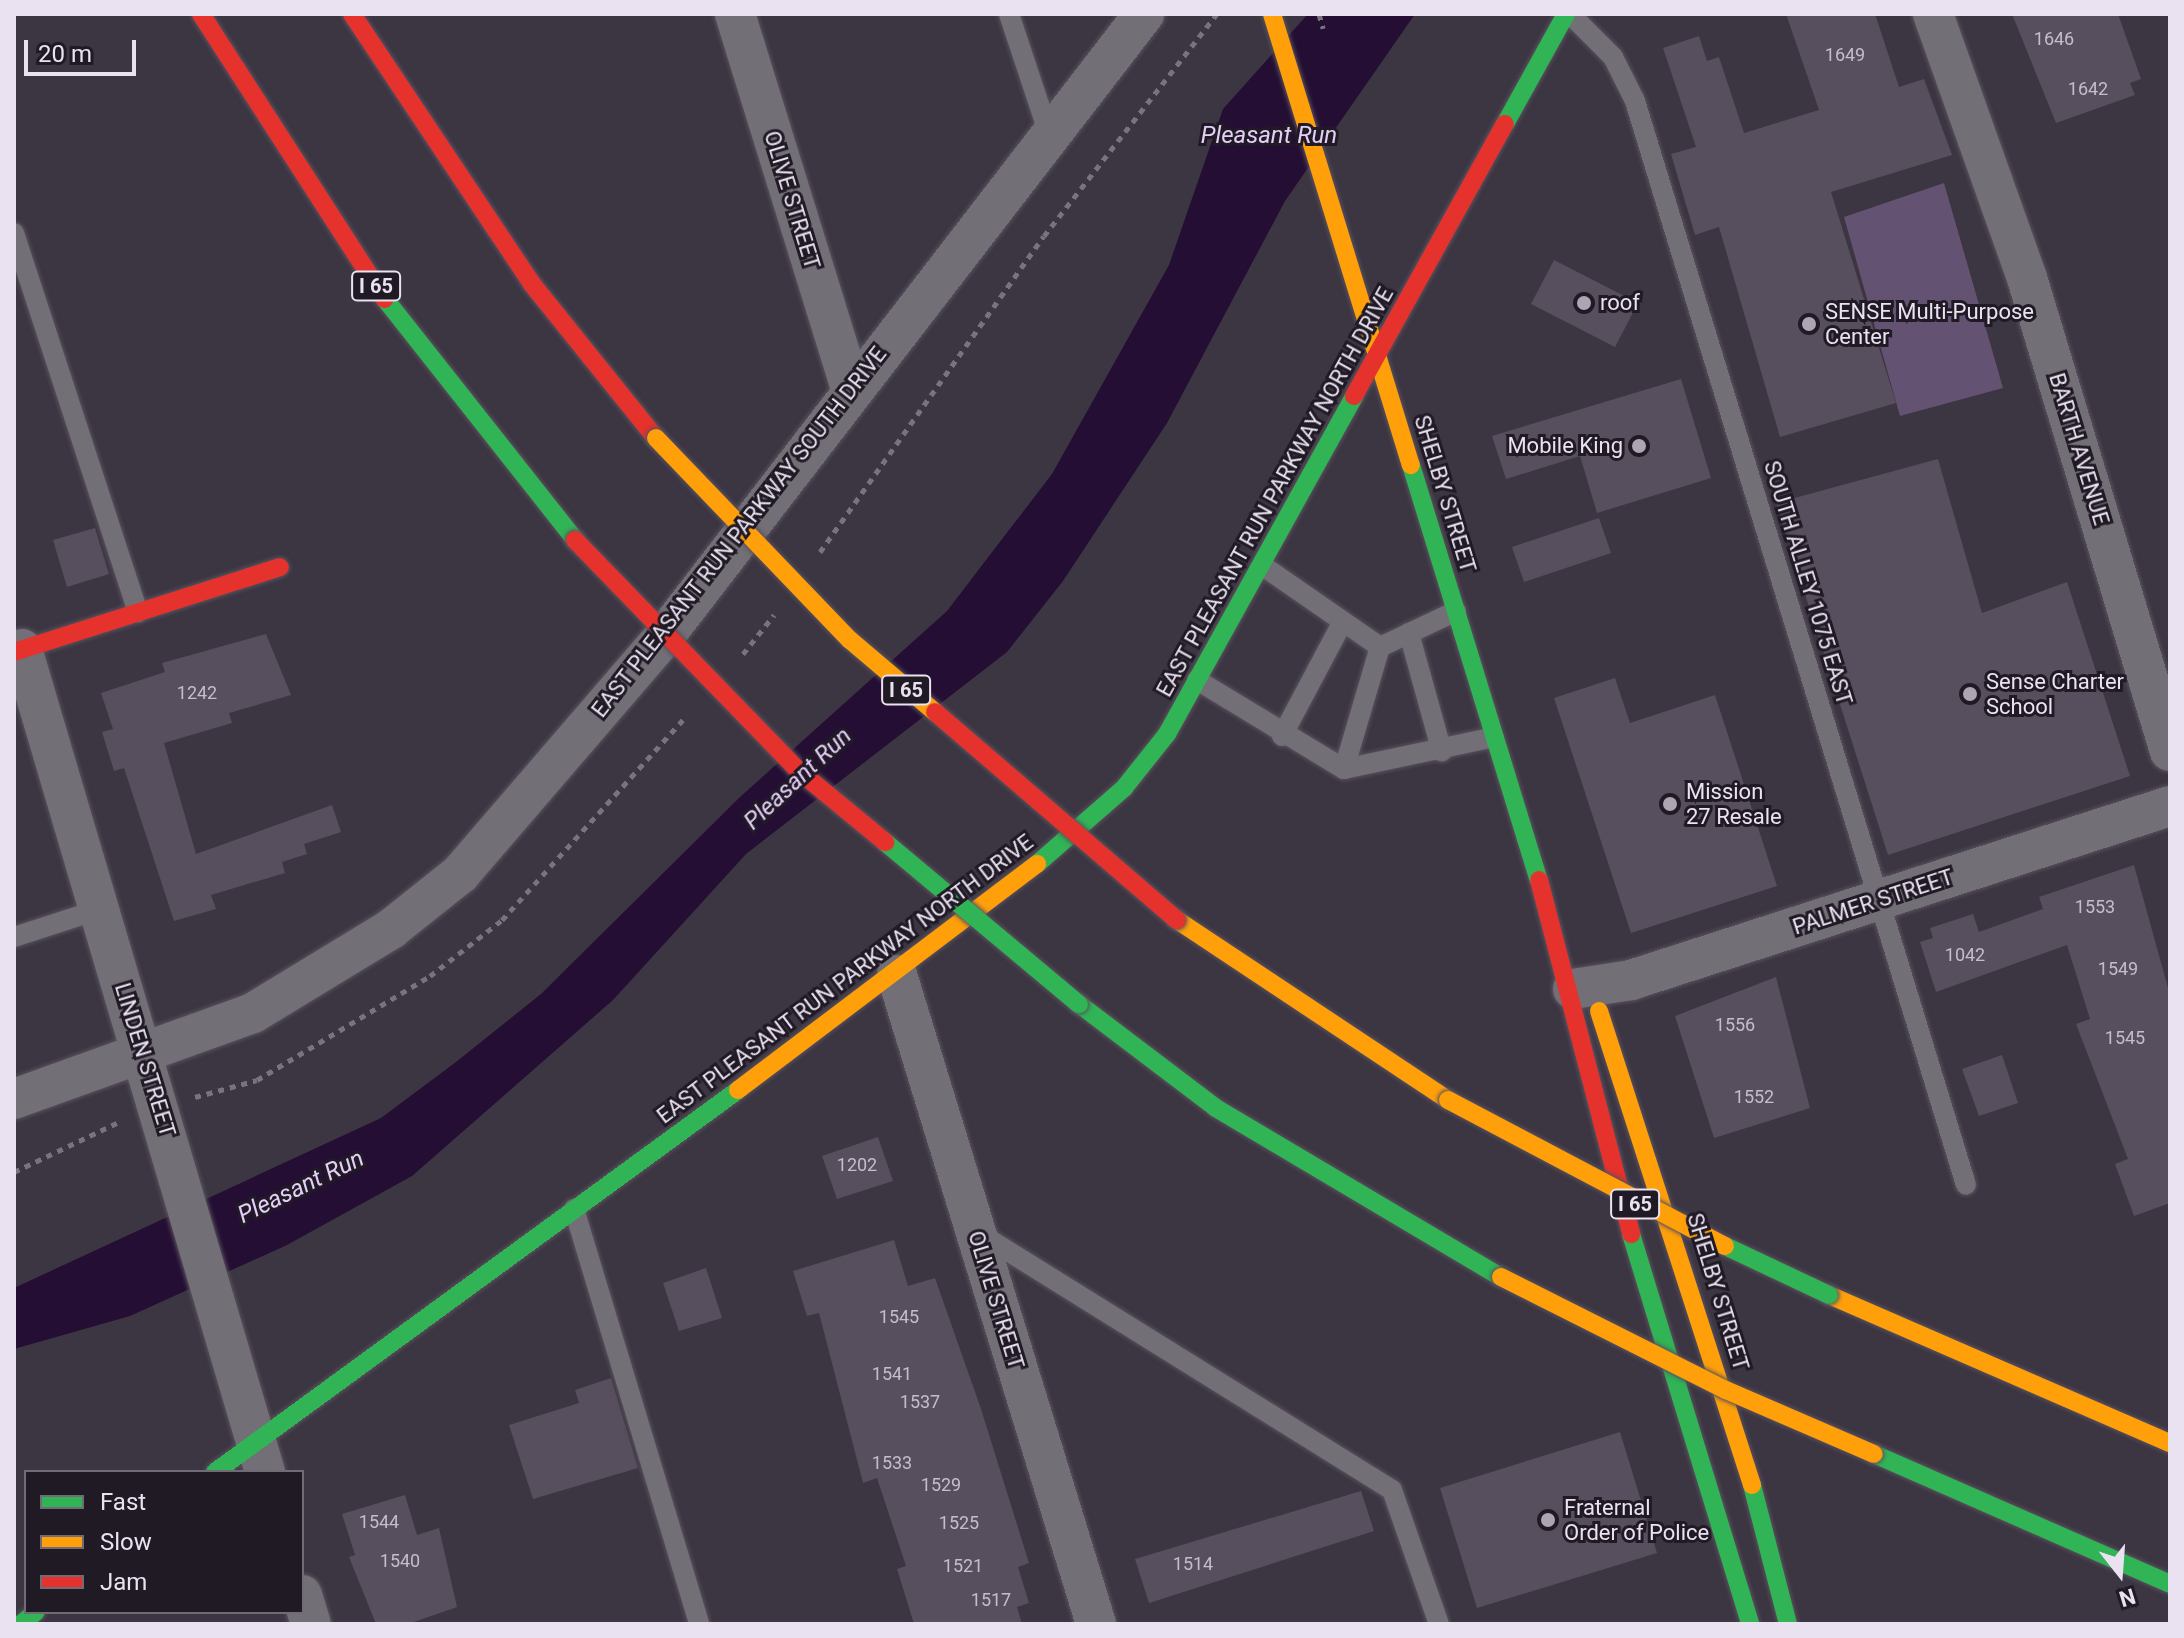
<!DOCTYPE html>
<html>
<head>
<meta charset="utf-8">
<style>
	body { margin:0 }
	#map { position:relative; width:2184px; height:1638px; overflow:hidden; background:#3c3542; font-family:Roboto,sans-serif }
	div>[style] { position:absolute }
	.green>* { inset:0; background:#645272 }
	.water>* { inset:0; background:#250e34 }
	.building>* { inset:0; background:#574f5d }
	.path>* { height:5px; margin-top:-2.5px; transform-origin:0; background:repeating-linear-gradient(90deg,#78747c 0 6px,transparent 0 12px) }
	.roads { filter:drop-shadow(0 0 2px #58515d) drop-shadow(0 0 2px #58515d) }
	.lane>* { height:20px; margin:-10px; padding:0 10px; transform-origin:10px; border-radius:10px; background:#736f76 }
	.street>* { height:40px; margin:-20px; padding:0 20px; transform-origin:20px; border-radius:20px; background:#736f76 }
	.fast>* { height:18px; margin:-9px; padding:0 9px; transform-origin:9px; border-radius:9px; background:#30b455 }
	.slow>* { height:18px; margin:-9px; padding:0 9px; transform-origin:9px; border-radius:9px; background:#ff9f0a }
	.jam>* { height:18px; margin:-9px; padding:0 9px; transform-origin:9px; border-radius:9px; background:#e5322d }
	.bridges { filter:drop-shadow(0 0 2px #58515d) drop-shadow(0 0 2px #58515d) }
	.fast-bridge>* { height:18px; margin:-9px; padding:0 9px; transform-origin:9px; border-radius:9px; background:#30b455 }
	.slow-bridge>* { height:18px; margin:-9px; padding:0 9px; transform-origin:9px; border-radius:9px; background:#ff9f0a }
	.jam-bridge>* { height:18px; margin:-9px; padding:0 9px; transform-origin:9px; border-radius:9px; background:#e5322d }
	.dots>* { width:22px; height:22px; translate:-50% -50%; box-sizing:border-box; border:4px solid #201a25; border-radius:50% }
	span { translate:-50% -50%; white-space:nowrap; text-align:center; line-height:1.15; -webkit-text-stroke:6px #201a25; paint-order:stroke }
	.number-label { font-size:18px; color:#c5bccc }
	.number-label span { -webkit-text-stroke-width:0 }
	.shield-label span { padding:2px 6px; background:#201a25; border:2px solid; border-radius:6px; -webkit-text-stroke-width:0 }
	.shield-label { font-size:20px; color:#eae1f1; font-weight:700 }
	.street-label { font-size:22px; color:#eae1f1 }
	.poi-label { font-size:22px; color:#eae1f1 }
	.left { translate:0 -50%; text-align:left }
	.right { translate:-100% -50%; text-align:right }
	.water-label { font-size:24px; color:#e6cefa; font-style:italic }
	.frame { position:absolute; inset:0; border:16px solid #eae1f1; pointer-events:none }
	.legend { position:absolute; left:24px; top:1470px; width:280px; height:144px; box-sizing:border-box; background:#201a25; border:2px solid #716a77; margin:0; padding:10px 14px; list-style:none; font-size:24px; color:#eae1f1 }
	.legend li { display:flex; align-items:center; gap:16px; height:40px }
	.legend b { width:40px; border:2px solid #716a77 }
	.north { position:absolute; left:2080px; top:1534px; width:80px; height:80px; -webkit-text-stroke:6px #201a25; paint-order:stroke; rotate:163deg; font-size:22px; font-weight:700; line-height:32px; text-align:center; color:#eae1f1 }
	.north::after { content:''; display:block; margin:auto; width:28px; height:36px; background:#eae1f1; clip-path:polygon(50% 0,100% 100%,50% 72%,0 100%) }
	.scale { position:absolute; left:24px; top:40px; width:112px; height:36px; box-sizing:border-box; border:4px solid #eae1f1; border-top:0; padding-left:10px; font-size:24px; line-height:28px; white-space:nowrap; color:#eae1f1; -webkit-text-stroke:6px #201a25; paint-order:stroke }
</style>
</head>
<body>
<div id="map">
	<div class="green">
		<i style="clip-path:polygon(1944px 183px,2003px 388px,1900px 416px,1844px 217px)"></i>
	</div>
	<div class="water">
		<i style="clip-path:polygon(1308px 14px,1415px 14px,1285px 201px,1167px 423px,1063px 581px,1007px 652px,746px 854px,613px 1000px,412px 1176px,287px 1245px,130px 1316px,14px 1349px,14px 1288px,381px 1118px,456px 1062px,541px 994px,740px 797px,947px 611px,1052px 474px,1169px 265px,1223px 109px)"></i>
	</div>
	<div class="building">
		<i style="clip-path:polygon(1786px 14px,1875px 14px,1899px 87px,1924px 79px,1952px 155px,1831px 192px,1896px 403px,1780px 437px,1719px 227px,1695px 235px,1671px 154px,1696px 147px,1663px 48px,1699px 36px,1707px 61px,1719px 57px,1744px 133px,1819px 110px)"></i>
		<i style="clip-path:polygon(2012px 14px,2118px 14px,2141px 79px,2130px 83px,2135px 95px,2056px 123px)"></i>
		<i style="clip-path:polygon(1554px 260px,1638px 303px,1615px 347px,1531px 304px)"></i>
		<i style="clip-path:polygon(1681px 379px,1711px 478px,1597px 513px,1580px 456px,1506px 479px,1492px 436px)"></i>
		<i style="clip-path:polygon(1938px 459px,1982px 613px,2067px 582px,2130px 776px,1888px 855px,1776px 503px)"></i>
		<i style="clip-path:polygon(1599px 518px,1611px 553px,1524px 582px,1512px 547px)"></i>
		<i style="clip-path:polygon(95px 528px,109px 574px,67px 587px,53px 540px)"></i>
		<i style="clip-path:polygon(266px 634px,291px 695px,229px 713px,232px 723px,164px 743px,196px 854px,332px 805px,341px 832px,304px 844px,307px 854px,282px 862px,285px 873px,211px 895px,216px 909px,174px 921px,124px 768px,114px 771px,102px 732px,113px 729px,101px 693px,165px 672px,162px 663px)"></i>
		<i style="clip-path:polygon(1615px 678px,1630px 723px,1715px 695px,1777px 886px,1631px 933px,1554px 698px)"></i>
		<i style="clip-path:polygon(2134px 865px,2170px 995px,2170px 1203px,2134px 1216px,2115px 1164px,2128px 1159px,2076px 1024px,2090px 1019px,2067px 945px,1936px 992px,1920px 942px,1933px 938px,1930px 928px,1973px 914px,1979px 932px,2043px 909px,2039px 897px)"></i>
		<i style="clip-path:polygon(1776px 977px,1810px 1108px,1714px 1138px,1675px 1016px)"></i>
		<i style="clip-path:polygon(2002px 1055px,2018px 1103px,1979px 1116px,1962px 1069px)"></i>
		<i style="clip-path:polygon(878px 1137px,893px 1181px,837px 1199px,822px 1156px)"></i>
		<i style="clip-path:polygon(894px 1240px,908px 1286px,935px 1278px,981px 1409px,1029px 1563px,1018px 1567px,1029px 1603px,1017px 1607px,1022px 1624px,914px 1624px,897px 1569px,906px 1566px,877px 1478px,863px 1483px,819px 1313px,807px 1316px,793px 1271px)"></i>
		<i style="clip-path:polygon(706px 1268px,722px 1318px,679px 1331px,663px 1283px)"></i>
		<i style="clip-path:polygon(611px 1378px,638px 1468px,533px 1499px,509px 1425px,579px 1403px,575px 1390px)"></i>
		<i style="clip-path:polygon(1620px 1432px,1657px 1553px,1477px 1608px,1440px 1488px)"></i>
		<i style="clip-path:polygon(1361px 1491px,1374px 1531px,1149px 1603px,1135px 1559px)"></i>
		<i style="clip-path:polygon(405px 1495px,417px 1535px,439px 1528px,457px 1607px,408px 1624px,376px 1624px,349px 1557px,355px 1555px,342px 1514px)"></i>
	</div>
	<div class="path">
		<i style="left:1319px;top:14px;width:15px;rotate:74deg"></i>
		<i style="left:820px;top:552px;width:387px;rotate:-54.7deg"></i>
		<i style="left:1044px;top:236px;width:281px;rotate:-52.1deg"></i>
		<i style="left:743px;top:654px;width:50px;rotate:-51.5deg"></i>
		<i style="left:195px;top:1097px;width:64px;rotate:-15.3deg"></i>
		<i style="left:257px;top:1080px;width:202px;rotate:-31deg"></i>
		<i style="left:430px;top:976px;width:91px;rotate:-37.9deg"></i>
		<i style="left:502px;top:920px;width:276px;rotate:-47.9deg"></i>
		<i style="left:14px;top:1172px;width:119px;rotate:-25.5deg"></i>
	</div>
	<div class="roads">
		<div class="lane">
			<i style="left:1009px;top:14px;width:126px;rotate:71.6deg"></i>
			<i style="left:1570px;top:14px;width:61px;rotate:45deg"></i>
			<i style="left:1613px;top:57px;width:49px;rotate:63.4deg"></i>
			<i style="left:1635px;top:101px;width:1133px;rotate:73.02deg"></i>
			<i style="left:14px;top:233px;width:399px;rotate:71.9deg"></i>
			<i style="left:1263px;top:566px;width:142px;rotate:34.7deg"></i>
			<i style="left:1380px;top:647px;width:84px;rotate:-25.3deg"></i>
			<i style="left:1409px;top:633px;width:123px;rotate:74.5deg"></i>
			<i style="left:1197px;top:680px;width:172px;rotate:31.2deg"></i>
			<i style="left:1344px;top:769px;width:153px;rotate:-12deg"></i>
			<i style="left:1282px;top:736px;width:126px;rotate:-62deg"></i>
			<i style="left:1344px;top:769px;width:127px;rotate:-73.6deg"></i>
			<i style="left:14px;top:937px;width:90px;rotate:-18deg"></i>
			<i style="left:574px;top:1209px;width:433px;rotate:73.2deg"></i>
			<i style="left:979px;top:1233px;width:486px;rotate:31.9deg"></i>
			<i style="left:1392px;top:1490px;width:142px;rotate:70.7deg"></i>
		</div>
		<div class="street">
			<i style="left:735px;top:14px;width:389px;rotate:72.8deg"></i>
			<i style="left:1933px;top:14px;width:280px;rotate:70.4deg"></i>
			<i style="left:2027px;top:278px;width:494px;rotate:73.2deg"></i>
			<i style="left:22px;top:649px;width:858px;rotate:73.55deg"></i>
			<i style="left:897px;top:975px;width:679px;rotate:72.95deg"></i>
			<i style="left:1573px;top:989px;width:59px;rotate:-8.8deg"></i>
			<i style="left:1631px;top:980px;width:566px;rotate:-17.89deg"></i>
			<i style="left:14px;top:1099px;width:254px;rotate:-19.8deg"></i>
			<i style="left:253px;top:1013px;width:162px;rotate:-31.3deg"></i>
			<i style="left:391px;top:929px;width:88px;rotate:-38.6deg"></i>
			<i style="left:460px;top:874px;width:311px;rotate:-49.3deg"></i>
			<i style="left:663px;top:638px;width:788px;rotate:-52.37deg"></i>
			<i style="left:302px;top:1595px;width:30px;rotate:73deg"></i>
		</div>
		<div class="fast">
			<i style="left:1505px;top:124px;width:126px;rotate:-61deg"></i>
			<i style="left:385px;top:299px;width:307px;rotate:51.7deg"></i>
			<i style="left:1411px;top:465px;width:434px;rotate:72.9deg"></i>
			<i style="left:1037px;top:864px;width:116px;rotate:-41.1deg"></i>
			<i style="left:1124px;top:788px;width:69px;rotate:-51.5deg"></i>
			<i style="left:1167px;top:734px;width:386px;rotate:-61deg"></i>
			<i style="left:1079px;top:1004px;width:172px;rotate:37.2deg"></i>
			<i style="left:1216px;top:1108px;width:331px;rotate:30.7deg"></i>
			<i style="left:1631px;top:1234px;width:408px;rotate:73deg"></i>
			<i style="left:1874px;top:1454px;width:323px;rotate:23.7deg"></i>
			<i style="left:215px;top:1472px;width:648px;rotate:-36.14deg"></i>
			<i style="left:1752px;top:1485px;width:144px;rotate:75.5deg"></i>
			<i style="left:21px;top:1624px;width:19px;rotate:-39deg"></i>
		</div>
		<div class="slow">
			<i style="left:1272px;top:14px;width:472px;rotate:72.9deg"></i>
			<i style="left:1177px;top:920px;width:325px;rotate:33.6deg"></i>
			<i style="left:1599px;top:1011px;width:498px;rotate:72.1deg"></i>
			<i style="left:738px;top:1090px;width:375px;rotate:-37.1deg"></i>
			<i style="left:1829px;top:1295px;width:372px;rotate:23.5deg"></i>
		</div>
		<div class="jam">
			<i style="left:201px;top:14px;width:339px;rotate:57.2deg"></i>
			<i style="left:352px;top:14px;width:324px;rotate:56.3deg"></i>
			<i style="left:532px;top:284px;width:198px;rotate:51.2deg"></i>
			<i style="left:1354px;top:396px;width:311px;rotate:-61deg"></i>
			<i style="left:14px;top:652px;width:279px;rotate:-17.7deg"></i>
			<i style="left:1539px;top:880px;width:366px;rotate:75.4deg"></i>
		</div>
	</div>
	<div class="bridges">
		<div class="fast-bridge">
			<i style="left:885px;top:842px;width:253px;rotate:39.9deg"></i>
			<i style="left:1725px;top:1246px;width:115px;rotate:25.2deg"></i>
		</div>
		<div class="slow-bridge">
			<i style="left:656px;top:438px;width:280px;rotate:46.2deg"></i>
			<i style="left:850px;top:640px;width:111px;rotate:40.3deg"></i>
			<i style="left:1448px;top:1100px;width:313px;rotate:27.8deg"></i>
			<i style="left:1501px;top:1277px;width:252px;rotate:26.7deg"></i>
			<i style="left:1726px;top:1390px;width:161px;rotate:23.4deg"></i>
		</div>
		<div class="jam-bridge">
			<i style="left:575px;top:540px;width:322px;rotate:45.9deg"></i>
			<i style="left:799px;top:771px;width:112px;rotate:39.5deg"></i>
			<i style="left:935px;top:712px;width:319px;rotate:40.7deg"></i>
		</div>
	</div>
	<div class="dots">
		<i style="left:1584px;top:303px;background:#ada5b4"></i>
		<i style="left:1809px;top:324px;background:#ada5b4"></i>
		<i style="left:1639px;top:446px;background:#ada5b4"></i>
		<i style="left:1970px;top:694px;background:#ada5b4"></i>
		<i style="left:1670px;top:804px;background:#ada5b4"></i>
		<i style="left:1548px;top:1520px;background:#ada5b4"></i>
	</div>
	<div class="number-label">
		<span style="left:2054px;top:39px">1646</span>
		<span style="left:1845px;top:55px">1649</span>
		<span style="left:2088px;top:89px">1642</span>
		<span style="left:197px;top:693px">1242</span>
		<span style="left:2095px;top:907px">1553</span>
		<span style="left:1965px;top:955px">1042</span>
		<span style="left:2118px;top:969px">1549</span>
		<span style="left:1735px;top:1025px">1556</span>
		<span style="left:2125px;top:1038px">1545</span>
		<span style="left:1754px;top:1097px">1552</span>
		<span style="left:857px;top:1165px">1202</span>
		<span style="left:899px;top:1317px">1545</span>
		<span style="left:892px;top:1374px">1541</span>
		<span style="left:920px;top:1402px">1537</span>
		<span style="left:892px;top:1463px">1533</span>
		<span style="left:941px;top:1485px">1529</span>
		<span style="left:379px;top:1522px">1544</span>
		<span style="left:959px;top:1523px">1525</span>
		<span style="left:400px;top:1561px">1540</span>
		<span style="left:1193px;top:1564px">1514</span>
		<span style="left:963px;top:1566px">1521</span>
		<span style="left:991px;top:1600px">1517</span>
	</div>
	<div class="shield-label">
		<span style="left:376px;top:286px">I 65</span>
		<span style="left:906px;top:690px">I 65</span>
		<span style="left:1635px;top:1204px">I 65</span>
	</div>
	<div class="street-label">
		<span style="left:792px;top:200px;rotate:73deg">OLIVE STREET</span>
		<span style="left:2079px;top:449px;rotate:73deg">BARTH AVENUE</span>
		<span style="left:1275px;top:492px;rotate:-61deg">EAST PLEASANT RUN PARKWAY NORTH DRIVE</span>
		<span style="left:1445px;top:494px;rotate:73deg">SHELBY STREET</span>
		<span style="left:739px;top:532px;rotate:-52deg">EAST PLEASANT RUN PARKWAY SOUTH DRIVE</span>
		<span style="left:1808px;top:583px;rotate:73deg">SOUTH ALLEY 1075 EAST</span>
		<span style="left:1873px;top:902px;rotate:-18deg">PALMER STREET</span>
		<span style="left:845px;top:979px;rotate:-37deg">EAST PLEASANT RUN PARKWAY NORTH DRIVE</span>
		<span style="left:145px;top:1060px;rotate:73deg">LINDEN STREET</span>
		<span style="left:1718px;top:1292px;rotate:73deg">SHELBY STREET</span>
		<span style="left:996px;top:1300px;rotate:73deg">OLIVE STREET</span>
	</div>
	<div class="poi-label">
		<span class="left" style="left:1600px;top:303px">roof</span>
		<span class="left" style="left:1825px;top:324px">SENSE Multi-Purpose<br>Center</span>
		<span class="right" style="left:1623px;top:446px">Mobile King</span>
		<span class="left" style="left:1986px;top:694px">Sense Charter<br>School</span>
		<span class="left" style="left:1686px;top:804px">Mission<br>27 Resale</span>
		<span class="left" style="left:1564px;top:1520px">Fraternal<br>Order of Police</span>
	</div>
	<div class="water-label">
		<span style="left:1269px;top:136px">Pleasant Run</span>
		<span style="left:798px;top:779px;rotate:-43deg">Pleasant Run</span>
		<span style="left:301px;top:1187px;rotate:-26deg">Pleasant Run</span>
	</div>
	<div class="frame"></div>
	<ul class="legend">
	<li><b style="height:10px;background:#30b455"></b>Fast</li>
	<li><b style="height:10px;background:#ff9f0a"></b>Slow</li>
	<li><b style="height:10px;background:#e5322d"></b>Jam</li>
	</ul>
	<div class="north">N</div>
	<div class="scale">20 m</div>
</div>
</body>
</html>
